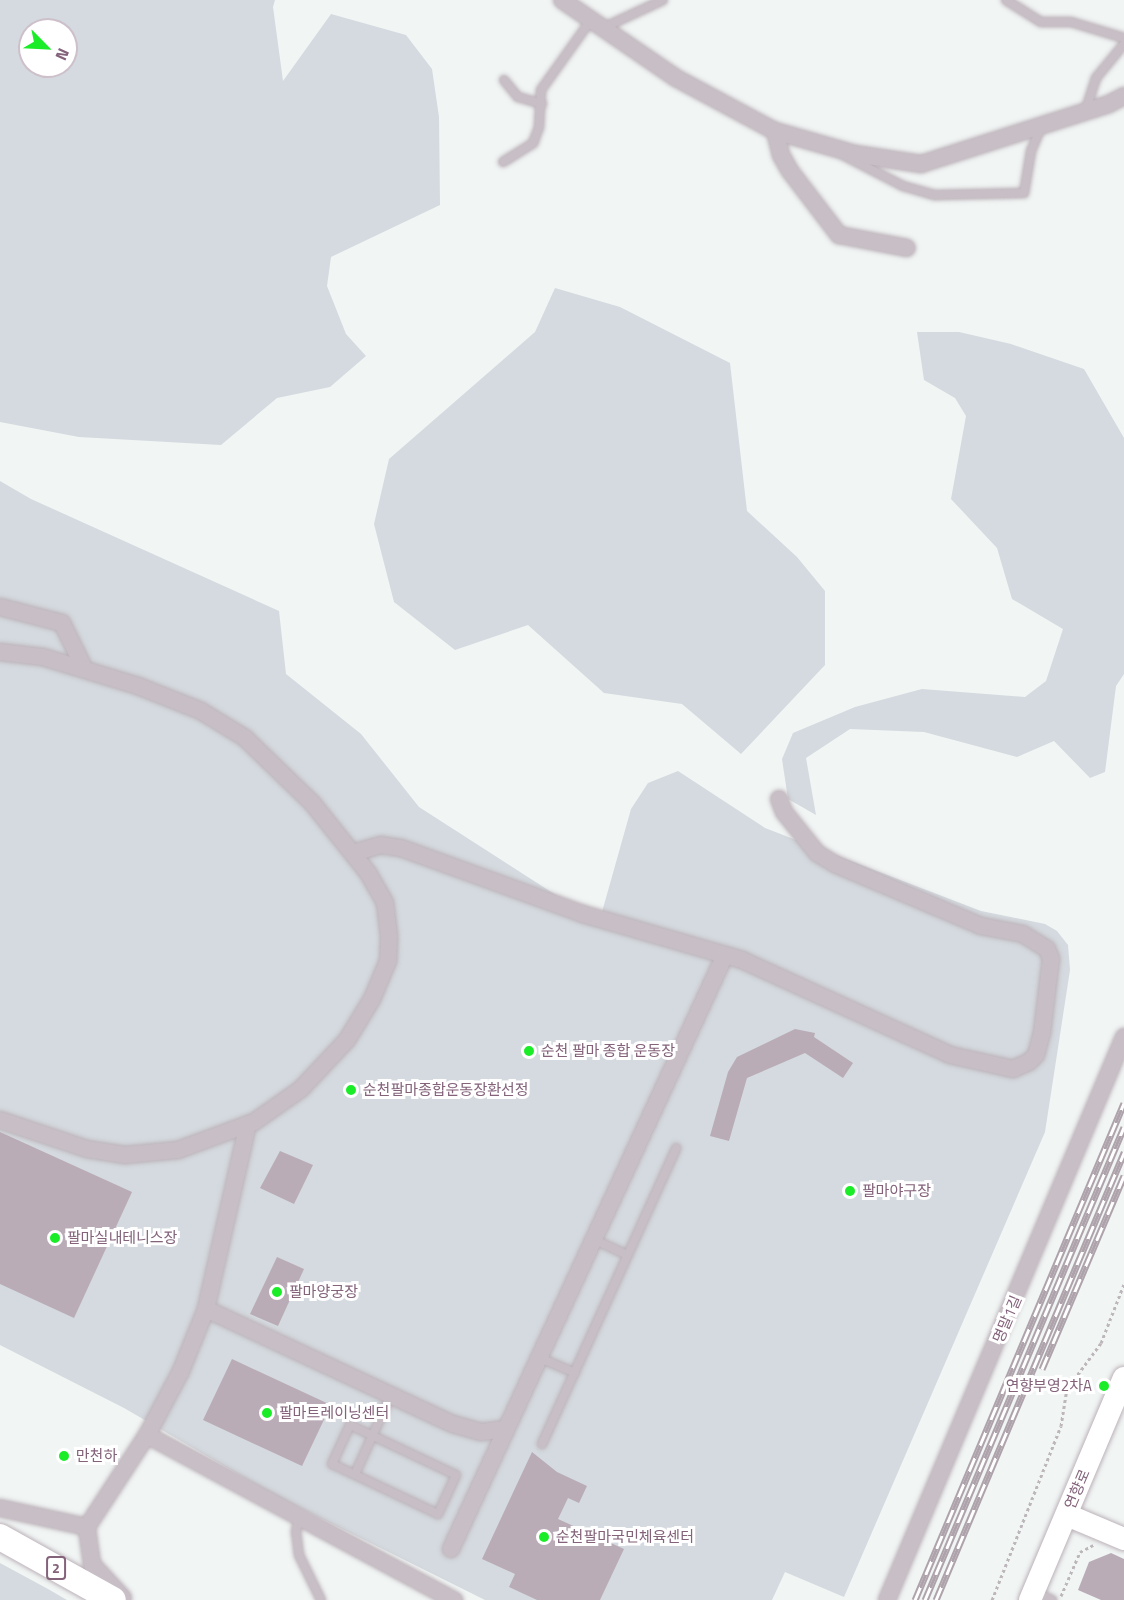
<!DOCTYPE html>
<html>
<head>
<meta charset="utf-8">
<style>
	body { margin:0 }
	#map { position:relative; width:1124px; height:1600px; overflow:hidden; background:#f1f5f4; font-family:"Titillium Web","Noto Sans KR",sans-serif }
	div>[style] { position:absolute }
	.green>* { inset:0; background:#d4dadf }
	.building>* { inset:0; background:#b9acb7 }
	.path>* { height:3px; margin-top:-1.5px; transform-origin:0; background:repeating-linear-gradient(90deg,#bdb7bc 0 3px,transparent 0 6px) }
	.roads { filter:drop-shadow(0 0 2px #bcb2b9) drop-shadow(0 0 2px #bcb2b9) }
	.lane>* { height:8px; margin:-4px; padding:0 4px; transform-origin:4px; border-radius:4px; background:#c7bfc5 }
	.street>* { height:16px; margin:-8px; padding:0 8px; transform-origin:8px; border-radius:8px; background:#c7bfc5 }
	.secondary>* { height:22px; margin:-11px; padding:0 11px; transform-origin:11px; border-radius:11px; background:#fff }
	.primary>* { height:26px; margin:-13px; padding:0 13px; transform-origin:13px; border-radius:13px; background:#fff }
	.rail>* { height:7px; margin-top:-3.5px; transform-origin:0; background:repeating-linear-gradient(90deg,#fff 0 14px,#aea2ab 0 28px); box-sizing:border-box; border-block:2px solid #aea2ab }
	.dots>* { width:16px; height:16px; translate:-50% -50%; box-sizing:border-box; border:3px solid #fff; border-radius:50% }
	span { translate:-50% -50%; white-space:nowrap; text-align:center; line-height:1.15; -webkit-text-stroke:6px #fff; paint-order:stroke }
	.shield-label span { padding:2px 4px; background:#fff; border:2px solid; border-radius:4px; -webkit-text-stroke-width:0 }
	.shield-label { font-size:14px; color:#83627a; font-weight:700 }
	.poi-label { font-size:15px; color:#83627a }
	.left { translate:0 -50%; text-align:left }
	.right { translate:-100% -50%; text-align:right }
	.street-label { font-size:15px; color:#83627a }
	.north { position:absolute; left:18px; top:18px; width:60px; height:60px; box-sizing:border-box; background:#fff; border:2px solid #cdc0ca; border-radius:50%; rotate:114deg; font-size:16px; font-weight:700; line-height:24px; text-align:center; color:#83627a }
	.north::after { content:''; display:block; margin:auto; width:21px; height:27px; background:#1aec28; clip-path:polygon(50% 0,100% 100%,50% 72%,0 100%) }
</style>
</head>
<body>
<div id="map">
	<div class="green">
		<i style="clip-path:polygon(evenodd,0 0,275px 0,273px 7px,283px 81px,331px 14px,406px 35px,432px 69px,439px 117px,440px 205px,331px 257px,327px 286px,346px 334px,366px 356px,330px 387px,277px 398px,221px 445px,79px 437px,0 422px,0 0,30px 30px,66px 30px,66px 66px,30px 66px,30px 30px)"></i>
		<i style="clip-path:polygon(555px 288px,620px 307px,730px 363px,747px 511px,797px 557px,825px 591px,825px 665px,741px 754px,682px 704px,604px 693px,528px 625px,455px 650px,394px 602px,374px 524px,389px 459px,535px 332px)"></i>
		<i style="clip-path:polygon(917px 332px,959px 332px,1011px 344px,1084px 369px,1124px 438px,1124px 674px,1116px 686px,1105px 772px,1090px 778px,1054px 741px,1017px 757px,924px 732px,850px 729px,806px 758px,816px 815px,788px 799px,782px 759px,793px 733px,855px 707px,922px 689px,1025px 697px,1046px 681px,1063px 629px,1012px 599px,997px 548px,951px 499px,966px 416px,955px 398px,924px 380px)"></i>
		<i style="clip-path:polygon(0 481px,31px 499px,279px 611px,286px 674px,361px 734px,419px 807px,573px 906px,602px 912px,631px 809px,648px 783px,678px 771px,765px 828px,981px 911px,1045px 924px,1057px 931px,1068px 945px,1070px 970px,1045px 1132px,844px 1597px,785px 1572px,772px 1600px,485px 1600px,274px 1495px,124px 1408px,0 1345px)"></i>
		<i style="clip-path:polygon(0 1563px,48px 1589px,67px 1600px,0 1600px)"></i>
	</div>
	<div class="building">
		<i style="clip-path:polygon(795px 1029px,815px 1033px,814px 1037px,853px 1063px,843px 1078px,805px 1053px,747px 1078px,729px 1141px,710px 1136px,728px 1072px,737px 1057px)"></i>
		<i style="clip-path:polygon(0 1132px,132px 1192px,74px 1318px,0 1284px)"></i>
		<i style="clip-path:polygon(280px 1151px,313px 1165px,294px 1204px,260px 1188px)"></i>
		<i style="clip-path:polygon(277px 1257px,304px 1269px,278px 1326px,250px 1314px)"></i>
		<i style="clip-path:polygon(232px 1359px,331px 1405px,302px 1466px,203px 1420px)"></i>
		<i style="clip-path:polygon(532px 1452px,557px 1472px,587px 1486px,579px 1503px,568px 1498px,558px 1519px,624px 1549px,600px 1600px,537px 1600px,509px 1587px,515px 1574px,482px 1559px)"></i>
		<i style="clip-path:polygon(1111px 1553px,1124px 1559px,1124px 1600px,1101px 1600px,1078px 1590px,1089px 1562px)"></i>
	</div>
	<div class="path">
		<i style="left:1061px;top:1596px;width:48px;rotate:-66.6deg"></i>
		<i style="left:1080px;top:1552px;width:15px;rotate:-28deg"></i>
		<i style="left:992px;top:1600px;width:187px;rotate:-68.4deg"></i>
		<i style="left:1061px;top:1426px;width:37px;rotate:-81deg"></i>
		<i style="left:1067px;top:1389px;width:57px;rotate:-53.5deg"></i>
		<i style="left:1101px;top:1343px;width:63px;rotate:-68.7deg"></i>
	</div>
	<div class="roads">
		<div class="lane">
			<i style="left:1006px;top:0;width:41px;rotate:32.2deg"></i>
			<i style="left:1041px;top:22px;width:30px"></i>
			<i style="left:1071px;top:22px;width:55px;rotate:16.8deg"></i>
			<i style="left:603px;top:28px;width:66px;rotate:-25deg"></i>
			<i style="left:504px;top:80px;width:22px;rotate:51deg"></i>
			<i style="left:518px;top:97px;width:25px;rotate:16deg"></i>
			<i style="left:1085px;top:112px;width:36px;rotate:-72deg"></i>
			<i style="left:1096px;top:78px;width:44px;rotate:-50.5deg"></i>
			<i style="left:839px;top:153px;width:72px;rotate:27.3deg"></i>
			<i style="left:903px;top:186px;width:33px;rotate:16deg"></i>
			<i style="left:935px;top:195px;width:89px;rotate:-1.3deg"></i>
			<i style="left:1024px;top:193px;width:43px;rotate:-80.5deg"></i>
			<i style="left:1031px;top:151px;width:26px;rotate:-67deg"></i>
			<i style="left:503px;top:162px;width:36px;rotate:-32deg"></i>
			<i style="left:533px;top:143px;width:17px;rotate:-69deg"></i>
			<i style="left:539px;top:127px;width:37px;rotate:-87deg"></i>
			<i style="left:541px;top:90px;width:86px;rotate:-54.5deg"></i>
			<i style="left:595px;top:1240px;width:35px;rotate:25deg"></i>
			<i style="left:540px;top:1358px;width:38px;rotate:23deg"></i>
			<i style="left:350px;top:1425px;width:117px;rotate:25.3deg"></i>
			<i style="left:456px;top:1475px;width:43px;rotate:114.8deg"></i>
			<i style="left:438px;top:1514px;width:117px;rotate:-154.7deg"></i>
			<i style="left:332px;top:1464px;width:43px;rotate:-65.2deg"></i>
			<i style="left:542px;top:1444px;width:325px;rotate:-65.6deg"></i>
			<i style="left:355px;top:1474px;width:87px;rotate:-65.5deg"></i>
			<i style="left:300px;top:1516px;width:16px;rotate:105deg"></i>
			<i style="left:296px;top:1531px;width:24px;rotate:83deg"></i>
			<i style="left:299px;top:1555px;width:50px;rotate:63.9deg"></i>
			<i style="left:1034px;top:1592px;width:20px;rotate:24deg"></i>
		</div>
		<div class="street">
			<i style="left:562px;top:0;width:138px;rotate:34.4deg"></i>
			<i style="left:676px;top:78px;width:112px;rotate:28.2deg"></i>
			<i style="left:775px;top:131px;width:25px;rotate:76deg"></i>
			<i style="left:781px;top:155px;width:18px;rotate:61deg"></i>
			<i style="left:790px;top:171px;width:81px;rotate:52.6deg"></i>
			<i style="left:839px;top:235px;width:69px;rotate:10.8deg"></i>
			<i style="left:775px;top:131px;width:83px;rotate:16deg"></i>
			<i style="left:855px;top:154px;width:67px;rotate:8.6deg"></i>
			<i style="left:921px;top:164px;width:197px;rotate:-17.7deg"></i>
			<i style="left:1109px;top:104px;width:17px;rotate:-28deg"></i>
			<i style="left:0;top:607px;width:64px;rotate:14.5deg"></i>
			<i style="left:62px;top:623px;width:50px;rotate:63.9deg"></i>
			<i style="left:0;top:652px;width:43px;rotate:6.6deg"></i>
			<i style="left:43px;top:657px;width:99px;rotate:17deg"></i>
			<i style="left:138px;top:686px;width:68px;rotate:21.6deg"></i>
			<i style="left:201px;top:711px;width:52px;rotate:31.5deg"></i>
			<i style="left:245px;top:738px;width:95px;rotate:44.1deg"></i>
			<i style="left:313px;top:804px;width:88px;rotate:51.4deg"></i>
			<i style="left:368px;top:873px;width:34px;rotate:60deg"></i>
			<i style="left:385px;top:903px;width:35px;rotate:83deg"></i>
			<i style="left:389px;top:938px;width:23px;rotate:92deg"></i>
			<i style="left:388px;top:961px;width:41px;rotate:112.8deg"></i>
			<i style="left:372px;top:999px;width:48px;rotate:121.4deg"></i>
			<i style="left:347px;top:1040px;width:67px;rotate:133.2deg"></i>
			<i style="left:301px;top:1089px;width:57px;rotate:144.9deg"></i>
			<i style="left:254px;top:1122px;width:81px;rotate:159.8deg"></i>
			<i style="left:178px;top:1150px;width:53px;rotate:174.6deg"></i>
			<i style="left:125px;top:1155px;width:38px;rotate:-171deg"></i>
			<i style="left:87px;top:1149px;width:92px;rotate:-161.6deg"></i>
			<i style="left:353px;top:853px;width:29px;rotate:-16deg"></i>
			<i style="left:381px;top:845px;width:20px;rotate:9deg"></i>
			<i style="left:401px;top:848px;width:194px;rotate:19.9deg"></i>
			<i style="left:583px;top:914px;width:166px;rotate:16.1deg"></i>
			<i style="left:742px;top:960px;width:229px;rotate:24.5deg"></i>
			<i style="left:950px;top:1055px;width:65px;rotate:12.5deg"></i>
			<i style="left:1013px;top:1069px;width:17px;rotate:-24deg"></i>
			<i style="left:1029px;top:1062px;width:10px;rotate:-45deg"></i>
			<i style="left:1036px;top:1055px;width:23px;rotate:-75deg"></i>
			<i style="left:1042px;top:1033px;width:75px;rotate:-83.1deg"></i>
			<i style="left:1051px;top:959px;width:11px;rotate:-112deg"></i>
			<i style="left:1047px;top:949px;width:28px;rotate:-148deg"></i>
			<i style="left:1023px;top:934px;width:43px;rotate:-169.2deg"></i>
			<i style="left:981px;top:926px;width:159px;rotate:-157deg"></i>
			<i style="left:835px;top:864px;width:21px;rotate:-149deg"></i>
			<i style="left:817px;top:853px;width:53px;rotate:-128.8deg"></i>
			<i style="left:784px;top:812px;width:14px;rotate:-111deg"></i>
			<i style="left:248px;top:1124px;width:190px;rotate:102.8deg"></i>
			<i style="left:206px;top:1309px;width:272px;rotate:25deg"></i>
			<i style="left:453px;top:1424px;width:29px;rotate:16deg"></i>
			<i style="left:481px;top:1432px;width:25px;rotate:-7deg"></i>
			<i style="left:147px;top:1435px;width:72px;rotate:-62deg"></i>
			<i style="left:181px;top:1371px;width:67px;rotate:-68deg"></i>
			<i style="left:0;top:1508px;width:89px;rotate:12.3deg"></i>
			<i style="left:451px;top:1549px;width:654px;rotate:-65.24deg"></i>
			<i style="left:123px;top:1598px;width:46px;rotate:-132.4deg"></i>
			<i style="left:92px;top:1564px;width:37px;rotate:-98deg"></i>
			<i style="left:87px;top:1527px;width:110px;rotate:-56.9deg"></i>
			<i style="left:147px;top:1435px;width:349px;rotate:28.3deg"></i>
			<i style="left:887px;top:1600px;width:611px;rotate:-67.17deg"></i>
		</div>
		<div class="secondary">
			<i style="left:1067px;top:1515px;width:62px;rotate:22.8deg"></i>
			<i style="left:1030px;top:1600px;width:241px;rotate:-67.1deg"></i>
		</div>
		<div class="primary">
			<i style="left:0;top:1537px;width:129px;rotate:29.1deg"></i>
		</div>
	</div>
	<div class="rail">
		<i style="left:1042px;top:1369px;width:210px;rotate:-67deg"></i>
		<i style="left:915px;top:1600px;width:539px;rotate:-67.19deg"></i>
		<i style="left:925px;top:1600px;width:513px;rotate:-67.18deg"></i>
		<i style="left:936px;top:1600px;width:486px;rotate:-67.2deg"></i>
	</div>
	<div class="dots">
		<i style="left:529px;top:1051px;background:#1aec28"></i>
		<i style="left:351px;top:1090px;background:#1aec28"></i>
		<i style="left:850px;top:1191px;background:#1aec28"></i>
		<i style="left:55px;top:1238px;background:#1aec28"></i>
		<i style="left:277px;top:1292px;background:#1aec28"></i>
		<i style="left:1104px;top:1386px;background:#1aec28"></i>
		<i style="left:267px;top:1413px;background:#1aec28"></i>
		<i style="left:64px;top:1456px;background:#1aec28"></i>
		<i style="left:544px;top:1537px;background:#1aec28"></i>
	</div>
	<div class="shield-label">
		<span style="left:56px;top:1568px">2</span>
	</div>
	<div class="poi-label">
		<span class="left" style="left:541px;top:1051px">순천 팔마 종합 운동장</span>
		<span class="left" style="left:363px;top:1090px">순천팔마종합운동장환선정</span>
		<span class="left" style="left:862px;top:1191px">팔마야구장</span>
		<span class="left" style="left:67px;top:1238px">팔마실내테니스장</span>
		<span class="left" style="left:289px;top:1292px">팔마양궁장</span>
		<span class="right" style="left:1092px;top:1386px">연향부영2차A</span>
		<span class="left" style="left:279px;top:1413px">팔마트레이닝센터</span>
		<span class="left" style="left:76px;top:1456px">만천하</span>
		<span class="left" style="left:556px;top:1537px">순천팔마국민체육센터</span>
	</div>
	<div class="street-label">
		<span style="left:1007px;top:1319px;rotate:-67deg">명말1길</span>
		<span style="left:1077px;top:1489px;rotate:-67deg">연향로</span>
	</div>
	<div class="north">N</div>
</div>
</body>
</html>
